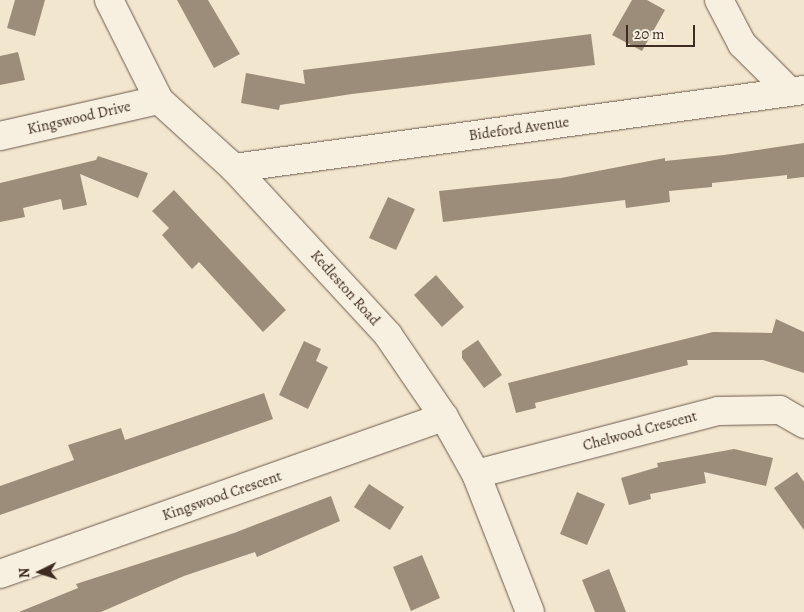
<!DOCTYPE html>
<html>
<head>
<meta charset="utf-8">
<style>
	body { margin:0 }
	#map { position:relative; width:804px; height:612px; overflow:hidden; background:#f3e6ce; font-family:Alegreya,serif }
	div>[style] { position:absolute }
	.building>* { inset:0; background:#9c8d7b }
	.roads { filter:drop-shadow(0 0 1px #6b5a4d) drop-shadow(0 0 1px #6b5a4d) }
	.minor>* { height:28px; margin:-14px; padding:0 14px; transform-origin:14px; border-radius:14px; background:#f7efdf }
	span { translate:-50% -50%; white-space:nowrap; text-align:center; line-height:1.15; -webkit-text-stroke:4px #f7efdf; paint-order:stroke }
	.street-label { font-size:15px; color:#3e2c22 }
	.north { position:absolute; left:15px; top:547px; width:50px; height:50px; -webkit-text-stroke:4px #f7efdf; paint-order:stroke; rotate:266deg; font-size:14px; font-weight:700; line-height:20px; text-align:center; color:#3e2c22 }
	.north::after { content:''; display:block; margin:auto; width:18px; height:22px; background:#3e2c22; clip-path:polygon(50% 0,100% 100%,50% 72%,0 100%) }
	.scale { position:absolute; left:626px; top:25px; width:69px; height:22px; box-sizing:border-box; border:2px solid #3e2c22; border-top:0; padding-left:6px; font-size:15px; line-height:18px; white-space:nowrap; color:#3e2c22; -webkit-text-stroke:4px #f7efdf; paint-order:stroke }
</style>
</head>
<body>
<div id="map">
	<div class="building">
		<i style="clip-path:polygon(15px 0,45px 0,35px 36px,7px 28px)"></i>
		<i style="clip-path:polygon(177px 0,208px 0,240px 54px,214px 68px)"></i>
		<i style="clip-path:polygon(632px 0,647px 0,665px 10px,642px 51px,612px 35px)"></i>
		<i style="clip-path:polygon(591px 34px,595px 65px,352px 94px,280px 105px,279px 110px,241px 103px,246px 73px,305px 84px,303px 70px)"></i>
		<i style="clip-path:polygon(18px 52px,25px 80px,0 85px,0 56px)"></i>
		<i style="clip-path:polygon(804px 143px,804px 177px,787px 179px,787px 175px,712px 183px,712px 187px,669px 191px,670px 202px,626px 208px,625px 200px,443px 222px,439px 191px,561px 178px,665px 158px,665px 161px,724px 155px)"></i>
		<i style="clip-path:polygon(98px 156px,148px 173px,138px 198px,80px 174px,87px 205px,63px 210px,61px 199px,23px 208px,25px 217px,0 222px,0 183px,96px 160px)"></i>
		<i style="clip-path:polygon(174px 190px,286px 310px,263px 332px,199px 262px,192px 269px,162px 235px,169px 228px,152px 211px)"></i>
		<i style="clip-path:polygon(388px 197px,415px 209px,396px 250px,369px 238px)"></i>
		<i style="clip-path:polygon(436px 275px,464px 307px,442px 327px,414px 295px)"></i>
		<i style="clip-path:polygon(776px 319px,804px 332px,804px 373px,763px 360px,687px 360px,688px 365px,535px 403px,536px 408px,516px 413px,508px 383px,713px 332px,772px 333px)"></i>
		<i style="clip-path:polygon(478px 340px,502px 375px,484px 388px,462px 358px,462px 351px)"></i>
		<i style="clip-path:polygon(304px 341px,321px 349px,316px 361px,328px 367px,308px 409px,279px 395px)"></i>
		<i style="clip-path:polygon(264px 393px,273px 419px,0 515px,0 486px,74px 460px,68px 445px,121px 428px,125px 440px)"></i>
		<i style="clip-path:polygon(734px 449px,773px 458px,766px 486px,704px 472px,706px 483px,650px 494px,651px 499px,629px 505px,621px 478px,658px 467px,657px 463px)"></i>
		<i style="clip-path:polygon(797px 472px,804px 482px,804px 530px,774px 488px)"></i>
		<i style="clip-path:polygon(369px 484px,404px 507px,390px 530px,354px 507px)"></i>
		<i style="clip-path:polygon(577px 492px,605px 504px,587px 545px,560px 534px)"></i>
		<i style="clip-path:polygon(331px 496px,340px 521px,257px 557px,255px 552px,184px 576px,101px 612px,19px 612px,78px 588px,76px 584px,234px 533px)"></i>
		<i style="clip-path:polygon(422px 555px,440px 598px,411px 611px,393px 567px)"></i>
		<i style="clip-path:polygon(609px 569px,617px 589px,626px 612px,595px 612px,582px 580px)"></i>
	</div>
	<div class="roads">
		<div class="minor">
			<i style="left:109px;top:0;width:112px;rotate:63.4deg"></i>
			<i style="left:159px;top:100px;width:101px;rotate:42.2deg"></i>
			<i style="left:234px;top:168px;width:227px;rotate:47.3deg"></i>
			<i style="left:388px;top:335px;width:99px;rotate:55.7deg"></i>
			<i style="left:444px;top:417px;width:65px;rotate:60.7deg"></i>
			<i style="left:476px;top:474px;width:148px;rotate:68.6deg"></i>
			<i style="left:719px;top:0;width:50px;rotate:62.4deg"></i>
			<i style="left:742px;top:44px;width:66px;rotate:45deg"></i>
			<i style="left:0;top:136px;width:163px;rotate:-12.8deg"></i>
			<i style="left:234px;top:168px;width:575px;rotate:-7.79deg"></i>
			<i style="left:476px;top:474px;width:250px;rotate:-14.6deg"></i>
			<i style="left:718px;top:411px;width:62px;rotate:-0.9deg"></i>
			<i style="left:780px;top:410px;width:28px;rotate:30deg"></i>
			<i style="left:0;top:574px;width:471px;rotate:-19.5deg"></i>
		</div>
	</div>
	<div class="street-label">
		<span style="left:79px;top:118px;rotate:-13deg">Kingswood Drive</span>
		<span style="left:519px;top:129px;rotate:-8deg">Bideford Avenue</span>
		<span style="left:345px;top:288px;rotate:48deg">Kedleston Road</span>
		<span style="left:640px;top:431px;rotate:-15deg">Chelwood Crescent</span>
		<span style="left:222px;top:496px;rotate:-19deg">Kingswood Crescent</span>
	</div>
	<div class="north">N</div>
	<div class="scale">20 m</div>
</div>
</body>
</html>
